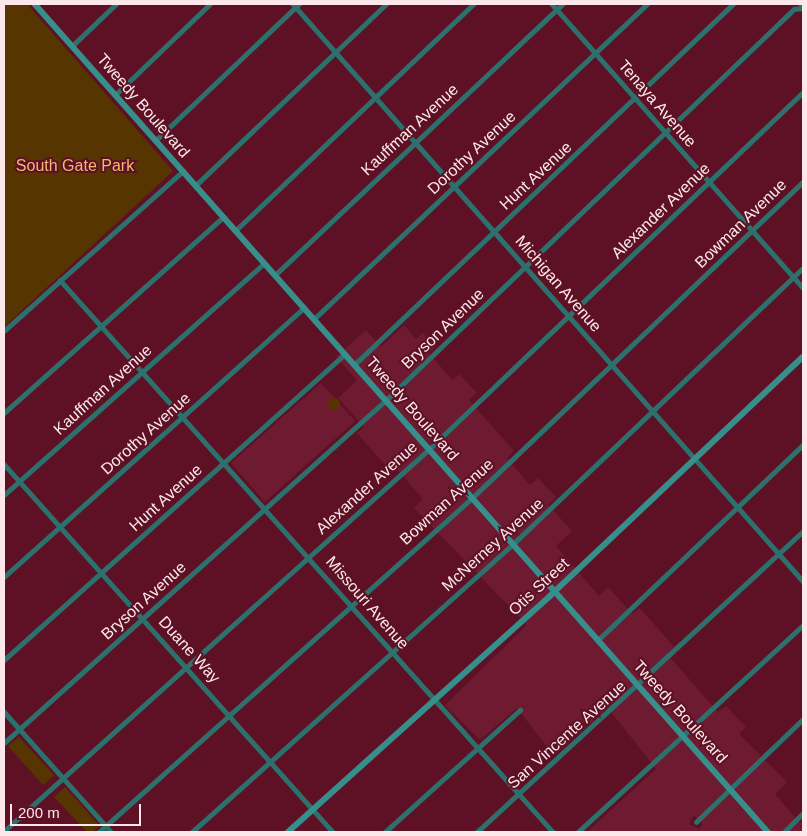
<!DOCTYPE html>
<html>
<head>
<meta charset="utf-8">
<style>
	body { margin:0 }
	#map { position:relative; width:807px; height:836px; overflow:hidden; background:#5e1125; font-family:Helvetica,sans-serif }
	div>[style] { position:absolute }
	.built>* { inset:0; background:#6e1a30 }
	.green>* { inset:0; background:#573501 }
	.round { border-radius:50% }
	.minor>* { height:4.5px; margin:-2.25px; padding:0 2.25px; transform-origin:2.25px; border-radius:2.25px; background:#2c716d }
	.tertiary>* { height:5px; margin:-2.5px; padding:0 2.5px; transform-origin:2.5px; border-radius:2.5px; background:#2c716d }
	.secondary>* { height:5.5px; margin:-2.75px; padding:0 2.75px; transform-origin:2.75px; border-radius:2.75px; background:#378f8b }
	span { translate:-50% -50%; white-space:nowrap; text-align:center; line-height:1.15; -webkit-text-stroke:4px #5e1125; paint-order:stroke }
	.street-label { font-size:16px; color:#fce8ea }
	.park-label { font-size:16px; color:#f2b973 }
	.frame { position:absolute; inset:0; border:5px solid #fce8ea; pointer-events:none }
	.scale { position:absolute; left:10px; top:804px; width:131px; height:22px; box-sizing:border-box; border:2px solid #fce8ea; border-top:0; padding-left:6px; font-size:15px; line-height:18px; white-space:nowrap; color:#fce8ea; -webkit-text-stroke:4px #5e1125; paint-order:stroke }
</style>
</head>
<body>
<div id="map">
	<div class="built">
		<i style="clip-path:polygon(evenodd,404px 325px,416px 339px,423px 333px,436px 346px,429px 353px,452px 380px,459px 374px,477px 393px,469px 400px,514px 451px,507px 458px,530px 485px,538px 478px,556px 497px,548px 505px,572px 531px,556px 546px,599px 596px,608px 587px,632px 614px,640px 608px,674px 647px,667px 654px,718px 712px,726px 706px,746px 727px,739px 734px,787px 782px,775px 794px,800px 823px,803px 821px,803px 832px,587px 832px,656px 769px,608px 708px,554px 756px,517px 708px,480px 740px,445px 705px,527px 625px,414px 508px,423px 499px,396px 468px,391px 472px,357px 433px,364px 427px,338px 398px,357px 380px,336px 357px,366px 330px,381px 347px,404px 325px,694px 815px,703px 824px,699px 829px,689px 824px,694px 815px)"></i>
		<i style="clip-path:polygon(321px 383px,355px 421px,265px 502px,231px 463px)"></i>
	</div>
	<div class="green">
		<i style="clip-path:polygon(4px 4px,27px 4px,173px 171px,4px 327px)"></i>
		<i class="round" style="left:328px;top:398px;width:12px;height:12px"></i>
		<i style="clip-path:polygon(19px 737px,54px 775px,43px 785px,8px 746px)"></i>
		<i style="clip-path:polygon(65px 787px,100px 826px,92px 832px,87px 832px,54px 797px)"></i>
	</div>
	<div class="minor">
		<i style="left:293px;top:4px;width:770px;rotate:48.53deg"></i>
		<i style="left:552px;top:4px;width:379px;rotate:48.5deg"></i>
		<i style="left:72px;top:46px;width:61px;rotate:-43.7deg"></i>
		<i style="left:115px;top:95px;width:132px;rotate:-43.8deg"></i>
		<i style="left:155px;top:141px;width:199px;rotate:-43.6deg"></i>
		<i style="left:195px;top:186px;width:264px;rotate:-43.6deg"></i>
		<i style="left:235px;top:231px;width:329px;rotate:-43.6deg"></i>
		<i style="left:275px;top:275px;width:395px;rotate:-43.3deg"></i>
		<i style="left:60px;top:280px;width:740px;rotate:48.23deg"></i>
		<i style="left:314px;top:319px;width:458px;rotate:-43.4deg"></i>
		<i style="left:4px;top:331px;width:240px;rotate:-41.8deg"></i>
		<i style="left:354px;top:365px;width:523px;rotate:-43.61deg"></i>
		<i style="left:4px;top:413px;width:294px;rotate:-41.8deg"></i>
		<i style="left:4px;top:464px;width:494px;rotate:48.2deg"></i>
		<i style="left:4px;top:495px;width:348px;rotate:-41.7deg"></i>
		<i style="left:4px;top:577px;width:403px;rotate:-41.9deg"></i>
		<i style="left:598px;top:640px;width:283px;rotate:-43.6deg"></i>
		<i style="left:4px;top:660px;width:458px;rotate:-41.9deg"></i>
		<i style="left:4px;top:743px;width:513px;rotate:-41.92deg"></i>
		<i style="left:386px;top:400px;width:565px;rotate:-43.78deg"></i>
		<i style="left:794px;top:9px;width:9px;rotate:-6deg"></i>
		<i style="left:696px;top:822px;width:149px;rotate:-43.9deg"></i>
		<i style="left:99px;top:832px;width:501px;rotate:-41.84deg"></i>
		<i style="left:472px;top:498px;width:458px;rotate:-43.7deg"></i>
		<i style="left:192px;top:832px;width:431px;rotate:-41.9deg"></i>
		<i style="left:513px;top:544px;width:400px;rotate:-43.6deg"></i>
		<i style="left:385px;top:832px;width:182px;rotate:-42.1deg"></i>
		<i style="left:477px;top:832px;width:444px;rotate:-42.7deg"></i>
		<i style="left:578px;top:832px;width:306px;rotate:-42.6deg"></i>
		<i style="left:784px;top:832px;width:27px;rotate:-45deg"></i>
	</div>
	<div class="tertiary">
		<i style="left:800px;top:4px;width:4px;rotate:45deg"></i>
		<i style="left:4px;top:712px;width:161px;rotate:48.3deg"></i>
		<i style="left:4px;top:831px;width:571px;rotate:-41.95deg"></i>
		<i style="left:429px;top:449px;width:517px;rotate:-43.67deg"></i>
	</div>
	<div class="secondary">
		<i style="left:35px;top:4px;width:1106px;rotate:48.48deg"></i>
		<i style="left:288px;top:832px;width:353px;rotate:-42deg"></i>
		<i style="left:550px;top:596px;width:348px;rotate:-43.4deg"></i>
	</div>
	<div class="street-label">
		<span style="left:657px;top:104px;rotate:49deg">Tenaya Avenue</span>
		<span style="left:143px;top:106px;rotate:49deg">Tweedy Boulevard</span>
		<span style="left:410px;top:130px;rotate:-43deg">Kauffman Avenue</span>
		<span style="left:472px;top:153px;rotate:-43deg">Dorothy Avenue</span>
		<span style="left:536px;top:176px;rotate:-43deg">Hunt Avenue</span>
		<span style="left:661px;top:211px;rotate:-44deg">Alexander Avenue</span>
		<span style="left:741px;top:224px;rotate:-44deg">Bowman Avenue</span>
		<span style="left:558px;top:284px;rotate:49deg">Michigan Avenue</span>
		<span style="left:443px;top:329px;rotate:-44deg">Bryson Avenue</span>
		<span style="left:103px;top:390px;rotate:-42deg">Kauffman Avenue</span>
		<span style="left:412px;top:409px;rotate:49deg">Tweedy Boulevard</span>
		<span style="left:146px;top:434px;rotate:-42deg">Dorothy Avenue</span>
		<span style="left:367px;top:488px;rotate:-42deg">Alexander Avenue</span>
		<span style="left:166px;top:498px;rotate:-42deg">Hunt Avenue</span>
		<span style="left:447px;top:502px;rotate:-42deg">Bowman Avenue</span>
		<span style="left:493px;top:545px;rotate:-42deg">McNerney Avenue</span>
		<span style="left:539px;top:587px;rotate:-43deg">Otis Street</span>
		<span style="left:144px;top:601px;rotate:-42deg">Bryson Avenue</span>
		<span style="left:367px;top:603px;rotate:49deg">Missouri Avenue</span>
		<span style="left:189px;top:650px;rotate:48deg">Duane Way</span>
		<span style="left:680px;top:712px;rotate:48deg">Tweedy Boulevard</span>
		<span style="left:567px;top:735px;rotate:-42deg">San Vincente Avenue</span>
	</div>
	<div class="park-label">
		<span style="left:75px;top:166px">South Gate Park</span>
	</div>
	<div class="frame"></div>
	<div class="scale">200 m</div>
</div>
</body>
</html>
